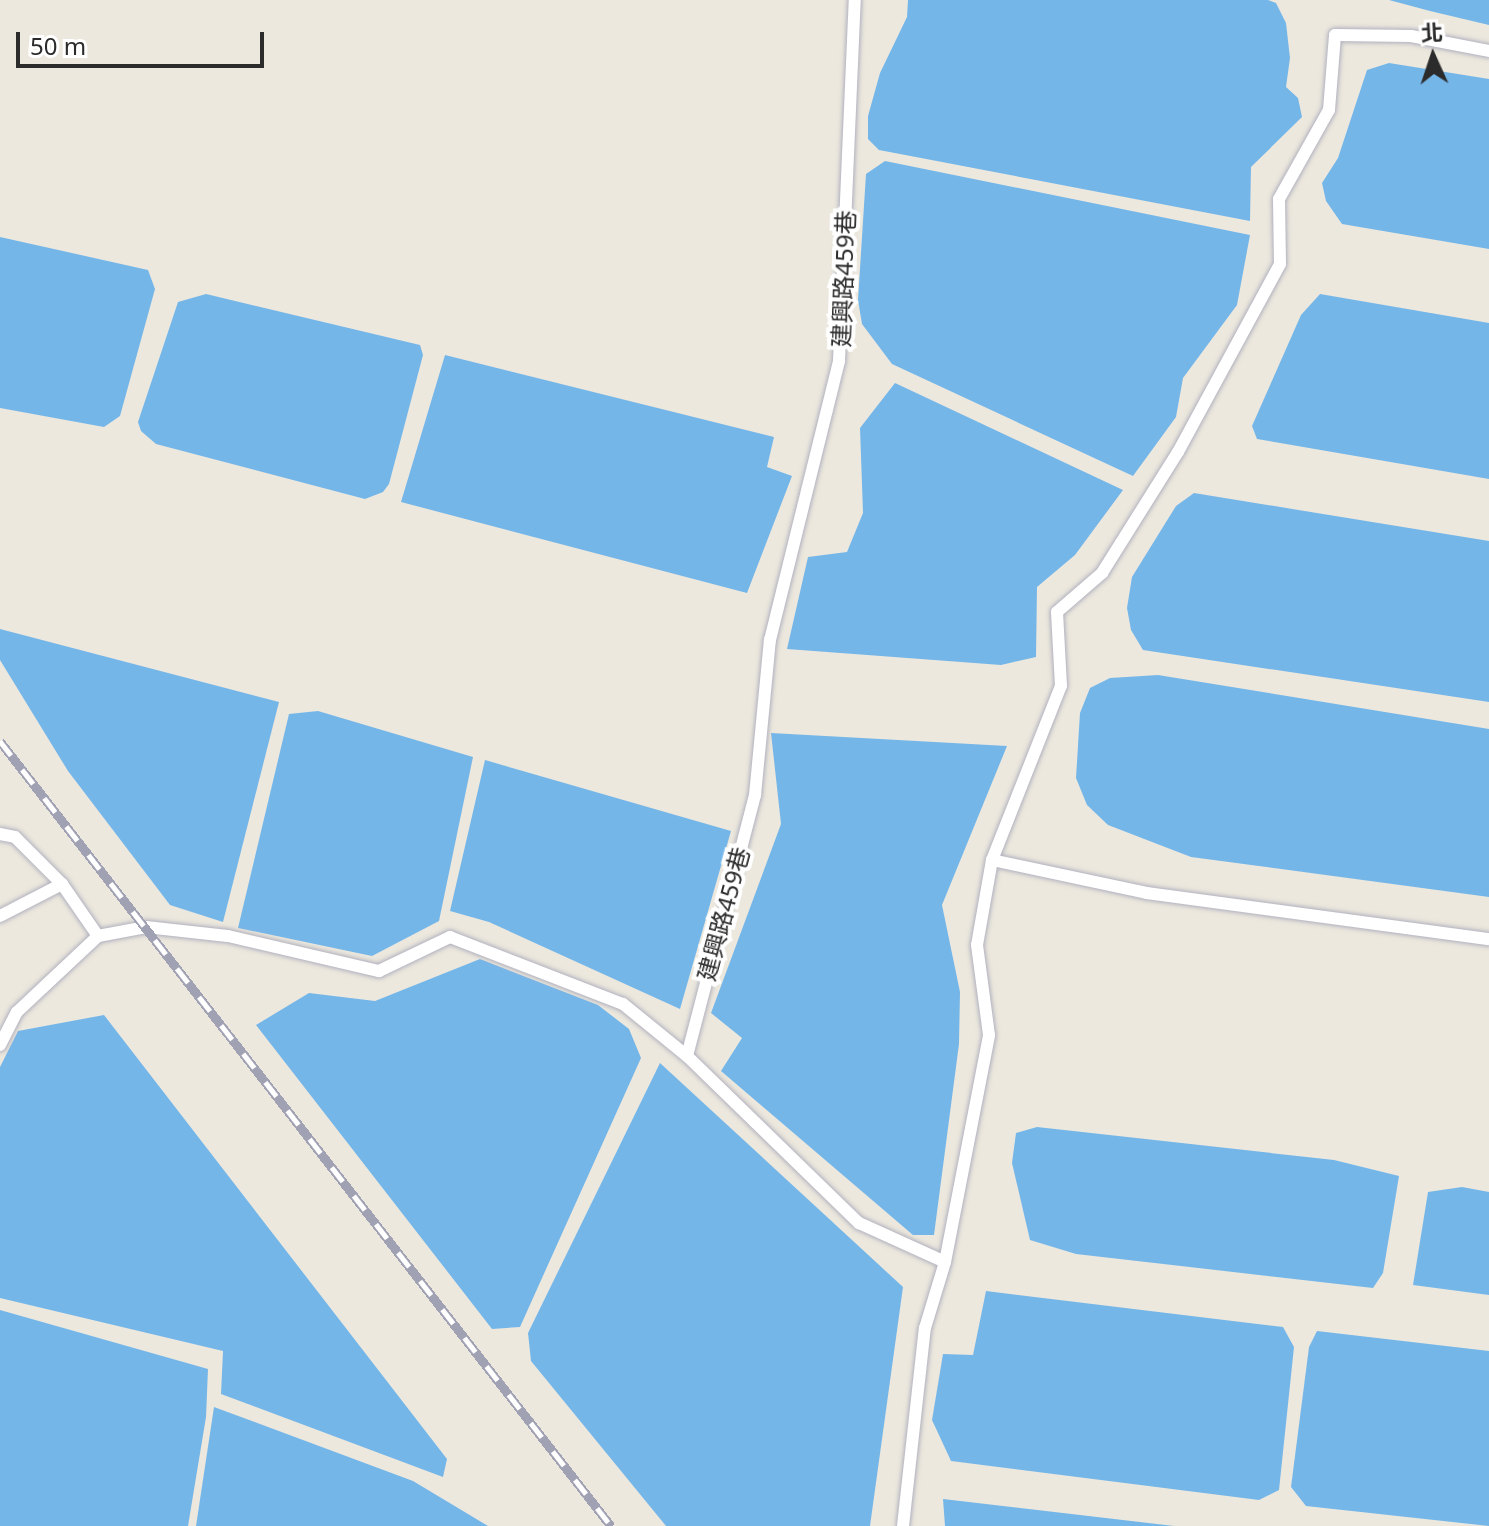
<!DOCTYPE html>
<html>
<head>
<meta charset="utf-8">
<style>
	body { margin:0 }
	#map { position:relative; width:1489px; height:1526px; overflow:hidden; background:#ece8de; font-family:"Noto Sans","Noto Sans TC",sans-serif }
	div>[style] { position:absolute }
	.water>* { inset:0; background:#75b6e9 }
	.roads { filter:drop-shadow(0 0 2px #b1b1be) drop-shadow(0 0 2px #b1b1be) }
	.service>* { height:12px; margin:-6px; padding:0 6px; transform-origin:6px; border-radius:6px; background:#fff }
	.rail>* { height:9px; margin-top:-4.5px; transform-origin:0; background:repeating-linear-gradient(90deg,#fff 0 18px,#a1a1b4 0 36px); box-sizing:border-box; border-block:2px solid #a1a1b4 }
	span { translate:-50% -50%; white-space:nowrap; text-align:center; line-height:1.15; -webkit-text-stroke:8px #fff; paint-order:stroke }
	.street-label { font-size:24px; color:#2b2b2b }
	.north { position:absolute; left:1393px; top:16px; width:80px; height:80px; -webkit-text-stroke:6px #fff; paint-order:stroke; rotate:357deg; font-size:22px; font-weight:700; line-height:32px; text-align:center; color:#2b2b2b }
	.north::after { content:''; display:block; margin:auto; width:28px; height:36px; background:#2b2b2b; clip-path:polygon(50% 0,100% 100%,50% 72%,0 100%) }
	.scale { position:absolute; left:16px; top:32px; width:248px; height:36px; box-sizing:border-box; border:4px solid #2b2b2b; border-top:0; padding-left:10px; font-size:24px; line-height:28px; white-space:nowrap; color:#2b2b2b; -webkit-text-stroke:6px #fff; paint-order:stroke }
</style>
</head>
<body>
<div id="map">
	<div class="water">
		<i style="clip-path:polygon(908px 0,1268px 0,1276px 3px,1286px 23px,1290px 58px,1286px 87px,1298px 98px,1302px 117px,1251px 167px,1250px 221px,879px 150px,868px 139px,868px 116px,880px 73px,907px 17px)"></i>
		<i style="clip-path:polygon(1389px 0,1489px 0,1489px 25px,1430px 11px)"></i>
		<i style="clip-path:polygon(1389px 63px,1489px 79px,1489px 249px,1342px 224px,1326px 201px,1322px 183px,1338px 158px,1367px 70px)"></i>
		<i style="clip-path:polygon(885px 161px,1250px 235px,1237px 305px,1183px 378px,1176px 417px,1133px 476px,892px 364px,862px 324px,858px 300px,866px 174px)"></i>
		<i style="clip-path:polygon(0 237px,148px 270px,155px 289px,120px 416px,104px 427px,0 408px)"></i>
		<i style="clip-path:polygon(206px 294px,420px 345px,423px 355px,389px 484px,383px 492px,365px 499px,156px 444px,141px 431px,138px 422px,178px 302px)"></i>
		<i style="clip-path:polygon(1320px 294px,1489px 323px,1489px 479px,1257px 439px,1252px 426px,1301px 315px)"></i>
		<i style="clip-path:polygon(445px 355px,774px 437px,767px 467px,792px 476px,747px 593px,401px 502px)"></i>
		<i style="clip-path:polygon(895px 383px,1123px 490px,1075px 555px,1037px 587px,1036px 657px,1001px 665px,787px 649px,808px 557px,847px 552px,863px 513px,860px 428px)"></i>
		<i style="clip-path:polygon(1194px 493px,1489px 541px,1489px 702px,1143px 650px,1131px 630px,1127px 608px,1132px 577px,1176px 506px)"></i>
		<i style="clip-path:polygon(0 629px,279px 702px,223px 922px,170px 905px,68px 771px,0 660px)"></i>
		<i style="clip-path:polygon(1158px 675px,1489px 729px,1489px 897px,1191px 857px,1108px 825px,1087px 805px,1076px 778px,1080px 713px,1090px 688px,1110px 678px)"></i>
		<i style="clip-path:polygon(318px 711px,473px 757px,439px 921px,372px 956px,238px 928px,289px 714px)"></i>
		<i style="clip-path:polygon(771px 733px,1007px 746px,942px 905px,960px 992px,959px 1044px,934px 1235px,913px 1235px,721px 1071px,742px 1038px,711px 1013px,781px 824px)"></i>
		<i style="clip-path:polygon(485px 760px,731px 831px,680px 1009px,489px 922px,450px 911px)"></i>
		<i style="clip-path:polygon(480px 959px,598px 1005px,629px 1029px,641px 1058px,520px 1327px,492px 1329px,256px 1025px,309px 993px,375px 1001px)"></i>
		<i style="clip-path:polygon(104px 1015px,447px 1459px,443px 1477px,221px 1394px,223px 1351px,0 1298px,0 1067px,18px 1031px)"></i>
		<i style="clip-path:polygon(660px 1063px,903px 1287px,870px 1526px,666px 1526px,531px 1361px,528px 1333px)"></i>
		<i style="clip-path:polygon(1037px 1127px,1334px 1160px,1399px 1176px,1383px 1273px,1373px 1288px,1076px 1254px,1030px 1240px,1012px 1163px,1016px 1133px)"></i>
		<i style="clip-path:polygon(1462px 1187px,1489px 1192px,1489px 1295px,1413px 1285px,1428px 1192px)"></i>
		<i style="clip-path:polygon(986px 1291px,1283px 1327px,1294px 1347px,1279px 1490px,1259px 1500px,951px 1461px,932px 1420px,943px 1354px,973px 1355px)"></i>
		<i style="clip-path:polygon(0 1310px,208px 1369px,206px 1417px,188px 1526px,0 1526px)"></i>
		<i style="clip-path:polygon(1317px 1331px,1489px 1351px,1489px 1526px,1306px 1506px,1291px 1487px,1309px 1347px)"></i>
		<i style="clip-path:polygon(214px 1407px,413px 1481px,488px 1526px,196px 1526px)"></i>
		<i style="clip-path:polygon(943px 1499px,1174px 1526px,945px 1526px)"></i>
	</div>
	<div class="roads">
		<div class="service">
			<i style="left:0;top:834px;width:15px;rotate:11deg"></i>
			<i style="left:15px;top:837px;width:66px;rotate:45deg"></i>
			<i style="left:62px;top:884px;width:63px;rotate:55.3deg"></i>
			<i style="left:992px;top:860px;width:158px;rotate:12deg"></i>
			<i style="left:1147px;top:893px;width:345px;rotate:7.7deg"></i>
			<i style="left:0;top:916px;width:70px;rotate:-27.3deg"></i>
			<i style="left:0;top:1045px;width:37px;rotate:-63deg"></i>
			<i style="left:17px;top:1012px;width:111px;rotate:-43.2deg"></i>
			<i style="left:98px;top:936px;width:49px;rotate:-10.6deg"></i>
			<i style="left:146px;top:927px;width:82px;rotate:6.3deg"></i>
			<i style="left:228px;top:936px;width:155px;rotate:13.1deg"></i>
			<i style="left:379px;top:971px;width:79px;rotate:-25.6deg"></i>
			<i style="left:450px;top:937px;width:186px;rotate:21.2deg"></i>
			<i style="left:623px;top:1004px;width:82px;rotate:39.1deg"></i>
			<i style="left:687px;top:1056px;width:270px;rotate:-75.4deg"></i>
			<i style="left:755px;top:795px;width:156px;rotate:-84.5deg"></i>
			<i style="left:770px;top:640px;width:287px;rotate:-76.1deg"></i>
			<i style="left:839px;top:361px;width:361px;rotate:-87.5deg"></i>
			<i style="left:687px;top:1056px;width:240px;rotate:44.2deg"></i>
			<i style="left:859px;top:1223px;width:94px;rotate:24.4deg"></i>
			<i style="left:903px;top:1526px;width:199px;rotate:-83.7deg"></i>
			<i style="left:925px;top:1328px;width:69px;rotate:-73.1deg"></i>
			<i style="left:945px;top:1262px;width:231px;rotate:-79deg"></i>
			<i style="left:989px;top:1035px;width:91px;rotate:-97.6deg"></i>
			<i style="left:977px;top:945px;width:86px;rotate:-80deg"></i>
			<i style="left:992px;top:860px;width:187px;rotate:-68.4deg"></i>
			<i style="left:1061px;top:686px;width:74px;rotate:-93.1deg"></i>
			<i style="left:1057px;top:612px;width:60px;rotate:-40.9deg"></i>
			<i style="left:1102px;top:573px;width:143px;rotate:-57.9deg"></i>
			<i style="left:1178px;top:452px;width:214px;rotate:-61.5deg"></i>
			<i style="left:1280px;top:264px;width:65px;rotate:-90.9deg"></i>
			<i style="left:1279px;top:199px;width:102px;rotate:-60.7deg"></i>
			<i style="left:1329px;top:110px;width:75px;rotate:-85.4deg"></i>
			<i style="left:1335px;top:35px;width:76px;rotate:0.8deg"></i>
			<i style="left:1411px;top:36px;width:79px;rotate:10.9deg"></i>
		</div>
	</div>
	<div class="rail">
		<i style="left:0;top:741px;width:995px;rotate:52.1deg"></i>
	</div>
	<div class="street-label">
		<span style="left:843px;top:279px;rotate:-88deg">建興路459巷</span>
		<span style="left:723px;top:914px;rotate:-75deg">建興路459巷</span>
	</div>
	<div class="north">北</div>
	<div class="scale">50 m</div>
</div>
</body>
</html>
